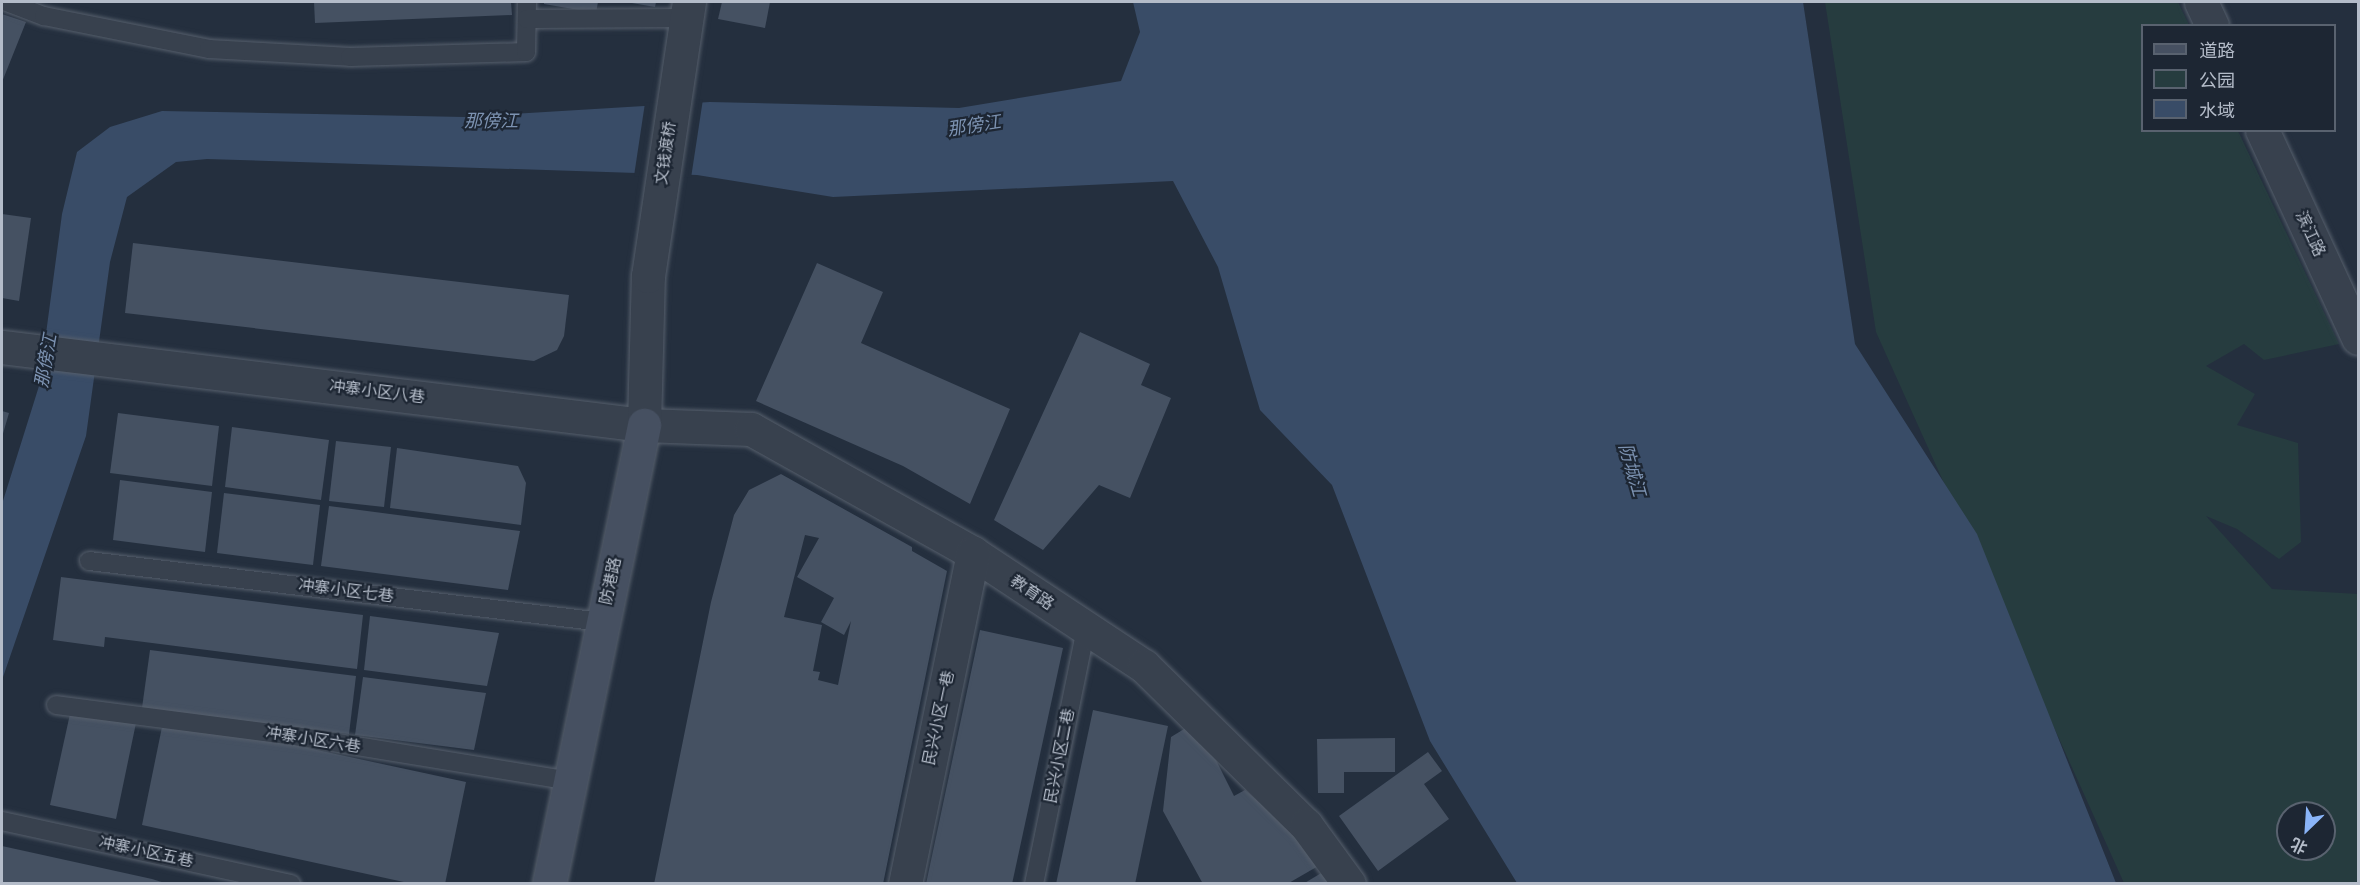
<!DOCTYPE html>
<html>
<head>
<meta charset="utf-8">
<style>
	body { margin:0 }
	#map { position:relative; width:2360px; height:885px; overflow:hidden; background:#242f3e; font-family:Figtree,"Noto Sans SC",sans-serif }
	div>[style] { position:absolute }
	.green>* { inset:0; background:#263c3f }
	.water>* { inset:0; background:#394c67 }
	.pier>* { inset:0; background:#242f3e }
	.building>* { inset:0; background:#455162 }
	.roads { filter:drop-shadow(0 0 2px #565f6c) drop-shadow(0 0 2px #565f6c) }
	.lane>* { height:18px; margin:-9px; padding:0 9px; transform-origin:9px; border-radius:9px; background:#38414e }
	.street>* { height:33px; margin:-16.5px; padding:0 16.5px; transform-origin:16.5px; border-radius:16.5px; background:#38414e }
	.secondary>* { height:33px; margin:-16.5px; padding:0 16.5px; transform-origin:16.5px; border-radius:16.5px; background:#465061 }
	span { translate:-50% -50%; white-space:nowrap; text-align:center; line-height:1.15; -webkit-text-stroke:4.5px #1d2633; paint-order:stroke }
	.street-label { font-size:16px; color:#b4bcc9 }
	.water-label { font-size:18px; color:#7c92b1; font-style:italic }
	.frame { position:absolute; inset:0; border:3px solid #b4bcc9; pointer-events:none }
	.legend { position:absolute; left:2141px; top:24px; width:195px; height:108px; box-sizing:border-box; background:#1d2633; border:2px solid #59626f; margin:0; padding:8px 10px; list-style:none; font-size:18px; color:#b4bcc9 }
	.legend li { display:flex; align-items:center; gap:12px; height:30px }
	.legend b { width:30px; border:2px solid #59626f }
	.north { position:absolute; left:2276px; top:801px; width:60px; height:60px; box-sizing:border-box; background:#1d2633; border:2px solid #59626f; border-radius:50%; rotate:205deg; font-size:16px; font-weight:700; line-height:24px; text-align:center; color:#b4bcc9 }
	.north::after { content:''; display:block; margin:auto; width:21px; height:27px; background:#8ab4f8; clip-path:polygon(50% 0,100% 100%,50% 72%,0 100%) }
</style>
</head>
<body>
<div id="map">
	<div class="green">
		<i style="clip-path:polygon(evenodd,1825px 2px,2178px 2px,2189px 25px,2142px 26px,2142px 130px,2238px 131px,2339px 344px,2264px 360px,2244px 344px,2206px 366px,2255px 394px,2237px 425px,2298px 443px,2301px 542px,2279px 559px,2237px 529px,2206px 516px,2272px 589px,2358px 594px,2358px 883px,2124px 883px,1876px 332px,1825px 2px,2288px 813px,2324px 813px,2324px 849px,2288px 849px,2288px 813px)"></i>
	</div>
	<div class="water">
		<i style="clip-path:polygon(1133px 2px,1803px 2px,1855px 344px,1977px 534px,2116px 883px,1517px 883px,1430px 741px,1332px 485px,1260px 410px,1218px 267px,1173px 181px,833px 197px,697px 175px,207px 159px,176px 162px,127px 197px,110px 262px,86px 436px,2px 680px,2px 504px,39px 386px,62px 214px,77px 152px,110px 127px,162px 111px,464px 117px,710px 102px,959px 108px,1121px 81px,1140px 32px)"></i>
	</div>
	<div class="pier">
		<i style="clip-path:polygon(703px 99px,691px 178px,634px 176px,645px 103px)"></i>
	</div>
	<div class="building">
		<i style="clip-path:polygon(314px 2px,511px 2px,512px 15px,315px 23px)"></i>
		<i style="clip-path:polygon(544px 2px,598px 2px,596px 13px,544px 4px)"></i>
		<i style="clip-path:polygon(626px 2px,656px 2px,655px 7px)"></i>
		<i style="clip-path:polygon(722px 2px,770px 2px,765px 28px,718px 19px)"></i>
		<i style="clip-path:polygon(2px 14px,26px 22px,2px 82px)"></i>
		<i style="clip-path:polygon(2px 214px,31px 218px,19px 301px,2px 298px)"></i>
		<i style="clip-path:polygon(133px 243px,569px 295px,564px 336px,557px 350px,534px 361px,125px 313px)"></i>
		<i style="clip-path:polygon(817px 263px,883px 292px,861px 343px,1010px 409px,970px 504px,903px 466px,756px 401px)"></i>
		<i style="clip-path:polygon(1080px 332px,1150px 364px,1141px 385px,1171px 398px,1130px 498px,1099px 485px,1043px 550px,994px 520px)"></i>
		<i style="clip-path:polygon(2px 411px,9px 413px,2px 437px)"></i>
		<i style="clip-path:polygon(118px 413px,219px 426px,212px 486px,110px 473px)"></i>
		<i style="clip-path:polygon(232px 427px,329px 440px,321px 500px,225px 487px)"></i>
		<i style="clip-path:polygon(336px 441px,391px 447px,384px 507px,329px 501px)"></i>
		<i style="clip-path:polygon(397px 448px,518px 466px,526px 483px,521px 525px,390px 508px)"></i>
		<i style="clip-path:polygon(evenodd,781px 474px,912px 547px,912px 551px,947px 571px,883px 884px,654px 884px,711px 602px,734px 515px,749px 490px,781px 474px,805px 535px,819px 538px,797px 577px,834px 598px,821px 622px,844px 635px,851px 621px,838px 685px,818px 680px,820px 672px,813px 671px,822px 625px,784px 617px,805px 535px)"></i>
		<i style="clip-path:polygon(120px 480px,212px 492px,205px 552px,113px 540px)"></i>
		<i style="clip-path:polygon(224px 493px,320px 505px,313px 565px,217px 553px)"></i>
		<i style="clip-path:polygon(329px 506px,520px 531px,508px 590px,321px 566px)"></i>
		<i style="clip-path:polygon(61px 577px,363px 615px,357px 669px,105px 637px,104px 647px,53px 640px)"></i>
		<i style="clip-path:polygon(370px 616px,499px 633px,487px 686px,364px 670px)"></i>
		<i style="clip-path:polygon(980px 630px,1063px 648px,1028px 810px,1012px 884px,926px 884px)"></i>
		<i style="clip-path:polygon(150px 650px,356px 676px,349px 734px,142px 708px)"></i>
		<i style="clip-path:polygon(363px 677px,486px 693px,474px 750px,355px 735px)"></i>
		<i style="clip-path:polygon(1093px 710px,1168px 726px,1135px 884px,1056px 884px)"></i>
		<i style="clip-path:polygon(70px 714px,136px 723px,116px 819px,50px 805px)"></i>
		<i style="clip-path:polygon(1189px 726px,1207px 742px,1234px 796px,1245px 790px,1288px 827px,1320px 865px,1287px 884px,1203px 884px,1163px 811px,1171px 737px)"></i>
		<i style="clip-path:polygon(162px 727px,294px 745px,466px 782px,445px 884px,413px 884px,142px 825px)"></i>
		<i style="clip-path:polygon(1395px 738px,1395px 772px,1344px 772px,1344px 793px,1318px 793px,1317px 739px)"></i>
		<i style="clip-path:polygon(1428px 752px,1442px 771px,1424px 784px,1449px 819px,1378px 871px,1339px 816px)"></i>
		<i style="clip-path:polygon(2px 846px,152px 879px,168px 884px,2px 884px)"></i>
		<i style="clip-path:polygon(1328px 869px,1337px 884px,1303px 884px)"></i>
	</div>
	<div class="roads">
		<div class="lane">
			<i style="left:7px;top:2px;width:40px;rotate:21deg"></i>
			<i style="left:44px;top:16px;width:168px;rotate:11.3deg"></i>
			<i style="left:209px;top:49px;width:141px;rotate:3.2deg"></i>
			<i style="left:350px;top:57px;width:176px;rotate:-1.6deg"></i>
			<i style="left:526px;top:52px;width:50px;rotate:-88.9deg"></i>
			<i style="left:527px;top:19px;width:159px;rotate:-0.4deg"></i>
			<i style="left:89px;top:561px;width:518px;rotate:6.77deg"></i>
			<i style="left:56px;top:705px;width:242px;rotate:7.4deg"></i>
			<i style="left:296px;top:736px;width:278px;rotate:9.3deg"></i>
			<i style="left:2px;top:821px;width:296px;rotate:12.3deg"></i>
			<i style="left:1034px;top:884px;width:261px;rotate:-78.5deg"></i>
		</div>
		<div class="street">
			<i style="left:2201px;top:2px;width:26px;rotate:65deg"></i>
			<i style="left:2262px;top:130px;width:229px;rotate:65.2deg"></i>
			<i style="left:2px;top:347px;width:647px;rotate:6.93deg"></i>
			<i style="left:644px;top:425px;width:107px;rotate:2.1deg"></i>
			<i style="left:751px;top:429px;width:254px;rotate:29.2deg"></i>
			<i style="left:973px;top:553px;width:205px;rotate:33.5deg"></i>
			<i style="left:1144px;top:666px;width:227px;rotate:44.5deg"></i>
			<i style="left:1306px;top:825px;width:73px;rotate:53.9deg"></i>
			<i style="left:644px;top:425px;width:149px;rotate:-88.5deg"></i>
			<i style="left:648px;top:276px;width:277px;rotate:-81.5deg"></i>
			<i style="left:905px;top:884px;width:338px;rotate:-78.4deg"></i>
		</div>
		<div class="secondary">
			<i style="left:549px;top:884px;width:469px;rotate:-78.3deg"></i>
		</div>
	</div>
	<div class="street-label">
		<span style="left:666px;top:153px;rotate:-82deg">文钱渡桥</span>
		<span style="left:2310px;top:234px;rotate:65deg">滨江路</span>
		<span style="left:377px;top:392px;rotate:7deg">冲寨小区八巷</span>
		<span style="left:611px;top:581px;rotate:-78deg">防港路</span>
		<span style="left:346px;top:591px;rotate:7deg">冲寨小区七巷</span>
		<span style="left:1032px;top:593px;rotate:34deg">教育路</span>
		<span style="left:939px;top:718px;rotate:-78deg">民兴小区一巷</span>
		<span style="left:313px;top:740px;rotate:9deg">冲寨小区六巷</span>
		<span style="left:1060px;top:756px;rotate:-79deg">民兴小区二巷</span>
		<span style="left:146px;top:852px;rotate:12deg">冲寨小区五巷</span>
	</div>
	<div class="water-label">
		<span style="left:491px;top:121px">那傍江</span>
		<span style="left:974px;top:126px;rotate:-9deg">那傍江</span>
		<span style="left:46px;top:361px;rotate:-80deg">那傍江</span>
		<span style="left:1632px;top:470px;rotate:74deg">防城江</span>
	</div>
	<div class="frame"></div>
	<ul class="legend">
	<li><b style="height:8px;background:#465061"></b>道路</li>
	<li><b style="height:16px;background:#263c3f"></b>公园</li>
	<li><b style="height:16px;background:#394c67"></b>水域</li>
	</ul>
	<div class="north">北</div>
</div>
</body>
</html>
